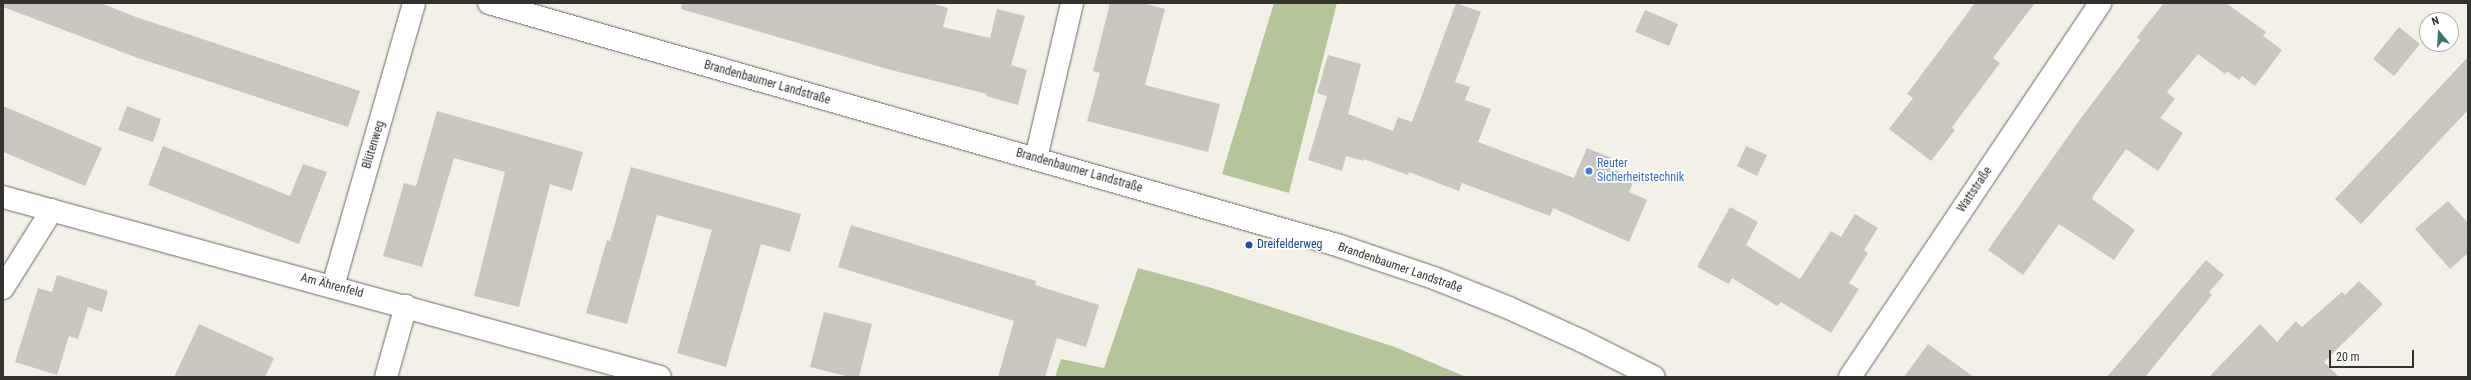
<!DOCTYPE html>
<html>
<head>
<meta charset="utf-8">
<style>
	body { margin:0 }
	#map { position:relative; width:2471px; height:380px; overflow:hidden; background:#f3f0e8; font-family:"Roboto Condensed",sans-serif }
	div>[style] { position:absolute }
	.green>* { inset:0; background:#b4c699 }
	.building>* { inset:0; background:#c9c6bf }
	.roads { filter:drop-shadow(0 0 1px #6b6962) drop-shadow(0 0 1px #6b6962) }
	.street>* { height:22px; margin:-11px; padding:0 11px; transform-origin:11px; border-radius:11px; background:#fff }
	.secondary>* { height:22px; margin:-11px; padding:0 11px; transform-origin:11px; border-radius:11px; background:#fff }
	.dots>* { width:11px; height:11px; translate:-50% -50%; box-sizing:border-box; border:2px solid #fff; border-radius:50% }
	span { translate:-50% -50%; white-space:nowrap; text-align:center; line-height:1.15; -webkit-text-stroke:3.5px #fff; paint-order:stroke }
	.street-label { font-size:12px; color:#33322f }
	.shop-label { font-size:12px; color:#366cbe }
	.left { translate:0 -50%; text-align:left }
	.transit-label { font-size:12px; color:#164399 }
	.frame { position:absolute; inset:0; border:4px solid #33322f; pointer-events:none }
	.north { position:absolute; left:2419px; top:12px; width:40px; height:40px; box-sizing:border-box; background:#fff; border:1px solid #adadac; border-radius:50%; rotate:342deg; font-size:11px; font-weight:700; line-height:16px; text-align:center; color:#33322f }
	.north::after { content:''; display:block; margin:auto; width:14px; height:18px; background:#337970; clip-path:polygon(50% 0,100% 100%,50% 72%,0 100%) }
	.scale { position:absolute; left:2329px; top:350px; width:85px; height:18px; box-sizing:border-box; border:2px solid #33322f; border-top:0; padding-left:5px; font-size:12px; line-height:14px; white-space:nowrap; color:#33322f; -webkit-text-stroke:3px #fff; paint-order:stroke }
</style>
</head>
<body>
<div id="map">
	<div class="green">
		<i style="clip-path:polygon(1274px 3px,1337px 3px,1289px 193px,1222px 174px)"></i>
		<i style="clip-path:polygon(1138px 268px,1212px 288px,1395px 347px,1466px 377px,1055px 377px,1061px 359px,1104px 368px)"></i>
	</div>
	<div class="building">
		<i style="clip-path:polygon(3px 3px,101px 3px,136px 17px,360px 91px,348px 127px,138px 58px,3px 7px)"></i>
		<i style="clip-path:polygon(682px 3px,931px 3px,948px 8px,943px 27px,990px 38px,997px 9px,1025px 16px,1011px 65px,1027px 70px,1018px 105px,986px 96px,987px 94px,891px 70px,681px 9px)"></i>
		<i style="clip-path:polygon(1110px 3px,1143px 3px,1165px 9px,1145px 85px,1220px 104px,1208px 152px,1087px 121px,1100px 73px,1093px 71px)"></i>
		<i style="clip-path:polygon(1456px 3px,1481px 12px,1455px 82px,1470px 87px,1465px 100px,1491px 109px,1478px 142px,1574px 178px,1587px 148px,1612px 158px,1608px 167px,1635px 178px,1629px 192px,1647px 200px,1629px 242px,1553px 208px,1550px 216px,1462px 183px,1459px 191px,1409px 172px,1408px 175px,1364px 159px,1364px 161px,1346px 156px,1342px 171px,1308px 160px,1327px 96px,1317px 93px,1328px 55px,1361px 64px,1348px 114px,1393px 131px,1398px 117px,1412px 122px)"></i>
		<i style="clip-path:polygon(1975px 3px,2035px 3px,1993px 58px,2000px 63px,1952px 127px,1955px 130px,1931px 161px,1889px 129px,1913px 98px,1907px 94px)"></i>
		<i style="clip-path:polygon(2164px 3px,2226px 3px,2266px 32px,2263px 36px,2282px 50px,2255px 86px,2242px 76px,2239px 80px,2227px 71px,2225px 74px,2198px 54px,2167px 92px,2175px 99px,2160px 118px,2183px 133px,2158px 171px,2126px 149px,2093px 196px,2092px 199px,2135px 230px,2114px 260px,2059px 224px,2023px 275px,1988px 250px,2081px 118px,2140px 40px,2137px 37px)"></i>
		<i style="clip-path:polygon(1645px 10px,1678px 24px,1669px 46px,1635px 32px)"></i>
		<i style="clip-path:polygon(2399px 27px,2420px 44px,2394px 76px,2373px 59px)"></i>
		<i style="clip-path:polygon(2468px 57px,2468px 110px,2361px 224px,2335px 199px)"></i>
		<i style="clip-path:polygon(3px 106px,102px 148px,85px 186px,3px 152px)"></i>
		<i style="clip-path:polygon(127px 106px,161px 119px,153px 142px,118px 130px)"></i>
		<i style="clip-path:polygon(437px 111px,583px 152px,572px 191px,550px 184px,519px 307px,474px 296px,505px 172px,454px 158px,422px 267px,383px 256px,404px 183px,416px 186px)"></i>
		<i style="clip-path:polygon(163px 146px,290px 196px,303px 164px,327px 172px,299px 244px,148px 185px)"></i>
		<i style="clip-path:polygon(1746px 146px,1767px 155px,1757px 176px,1737px 166px)"></i>
		<i style="clip-path:polygon(631px 167px,801px 214px,790px 252px,761px 244px,726px 367px,677px 353px,712px 230px,657px 215px,627px 324px,586px 313px,607px 240px,610px 241px)"></i>
		<i style="clip-path:polygon(2448px 201px,2468px 223px,2468px 253px,2450px 269px,2415px 229px)"></i>
		<i style="clip-path:polygon(1730px 207px,1758px 222px,1746px 245px,1800px 279px,1831px 231px,1841px 237px,1855px 214px,1878px 228px,1864px 250px,1868px 253px,1849px 283px,1859px 289px,1831px 333px,1781px 302px,1777px 306px,1732px 278px,1729px 284px,1697px 267px)"></i>
		<i style="clip-path:polygon(851px 225px,1036px 281px,1035px 285px,1099px 305px,1086px 347px,1057px 338px,1045px 377px,998px 377px,1014px 321px,838px 267px)"></i>
		<i style="clip-path:polygon(2206px 260px,2224px 275px,2209px 292px,2212px 295px,2145px 377px,2107px 377px)"></i>
		<i style="clip-path:polygon(57px 275px,108px 291px,102px 312px,88px 307px,78px 339px,69px 336px,57px 375px,15px 362px,38px 288px,52px 292px)"></i>
		<i style="clip-path:polygon(2359px 281px,2383px 304px,2324px 362px,2339px 377px,2209px 377px,2260px 324px,2277px 342px,2296px 321px,2302px 327px,2342px 292px,2345px 295px)"></i>
		<i style="clip-path:polygon(824px 312px,872px 324px,859px 377px,850px 377px,810px 367px)"></i>
		<i style="clip-path:polygon(199px 324px,274px 358px,265px 377px,174px 377px)"></i>
		<i style="clip-path:polygon(1928px 344px,1974px 377px,1904px 377px)"></i>
	</div>
	<div class="roads">
		<div class="street">
			<i style="left:1036px;top:158px;width:159px;rotate:-76.9deg"></i>
			<i style="left:3px;top:197px;width:681px;rotate:15.32deg"></i>
			<i style="left:333px;top:286px;width:294px;rotate:-74deg"></i>
			<i style="left:3px;top:288px;width:92px;rotate:-57.9deg"></i>
			<i style="left:386px;top:377px;width:74px;rotate:-74.3deg"></i>
			<i style="left:1850px;top:377px;width:450px;rotate:-56.2deg"></i>
		</div>
		<div class="secondary">
			<i style="left:489px;top:3px;width:882px;rotate:15.93deg"></i>
			<i style="left:1337px;top:245px;width:102px;rotate:18.8deg"></i>
			<i style="left:1434px;top:278px;width:81px;rotate:21.8deg"></i>
			<i style="left:1509px;top:308px;width:80px;rotate:24.3deg"></i>
			<i style="left:1582px;top:341px;width:80px;rotate:26.6deg"></i>
		</div>
	</div>
	<div class="dots">
		<i style="left:1589px;top:171px;background:#3f7fe0"></i>
		<i style="left:1249px;top:245px;background:#1a4fb4"></i>
	</div>
	<div class="street-label">
		<span style="left:767px;top:83px;rotate:16deg">Brandenbaumer Landstraße</span>
		<span style="left:374px;top:145px;rotate:-73deg">Blütenweg</span>
		<span style="left:1079px;top:171px;rotate:16deg">Brandenbaumer Landstraße</span>
		<span style="left:1975px;top:190px;rotate:-56deg">Wattstraße</span>
		<span style="left:1400px;top:268px;rotate:19deg">Brandenbaumer Landstraße</span>
		<span style="left:332px;top:286px;rotate:15deg">Am Ährenfeld</span>
	</div>
	<div class="shop-label">
		<span class="left" style="left:1597px;top:171px">Reuter<br>Sicherheitstechnik</span>
	</div>
	<div class="transit-label">
		<span class="left" style="left:1257px;top:245px">Dreifelderweg</span>
	</div>
	<div class="frame"></div>
	<div class="north">N</div>
	<div class="scale">20 m</div>
</div>
</body>
</html>
